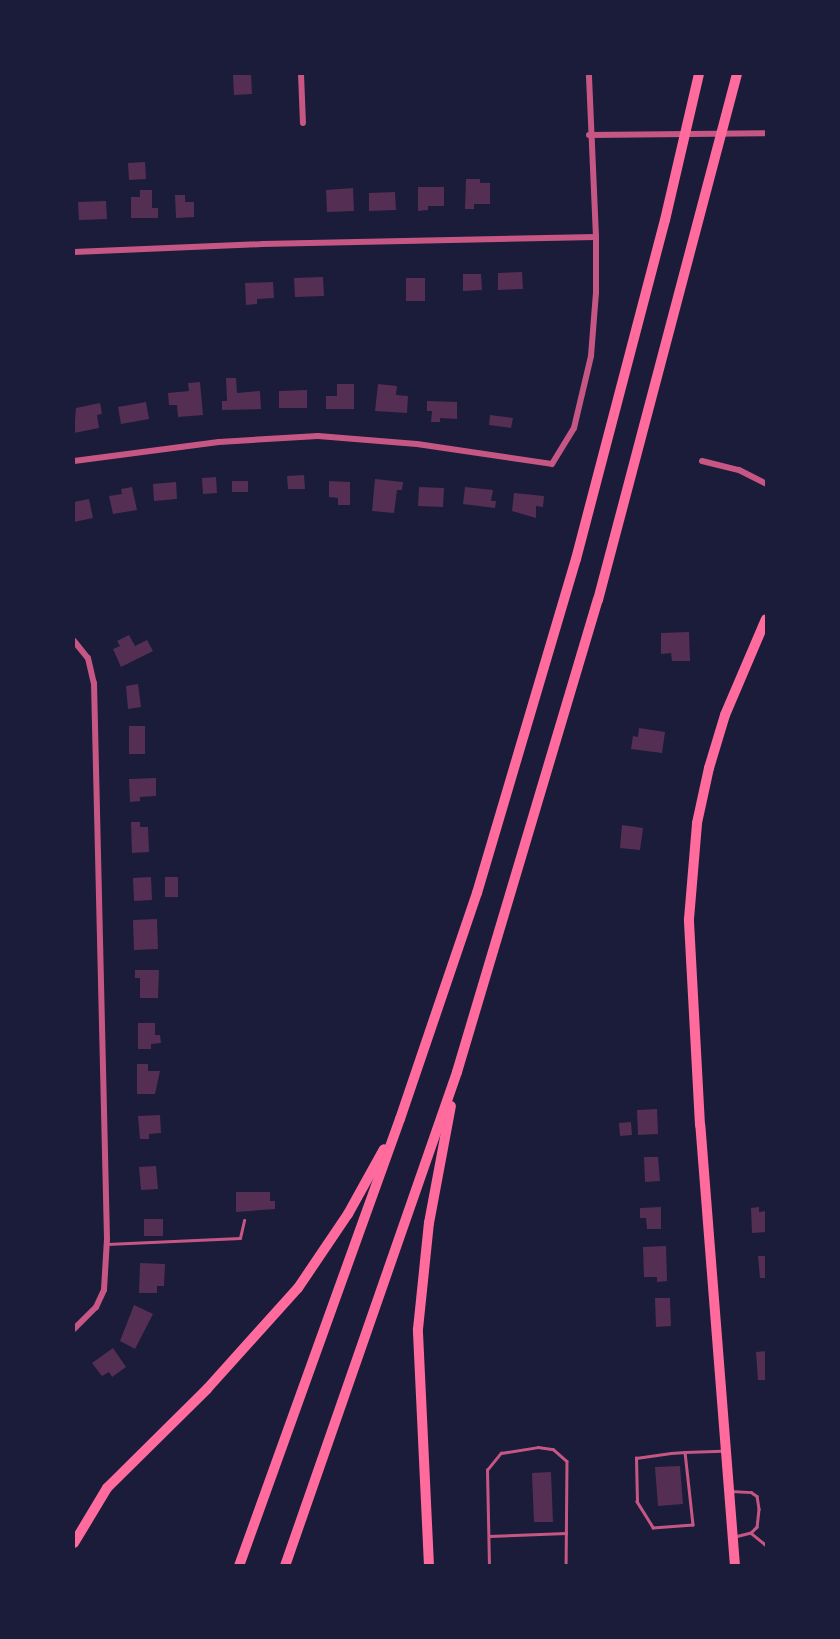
<!DOCTYPE html>
<html>
<head>
<meta charset="utf-8">
<style>
	body { margin:0 }
	#map { position:relative; width:840px; height:1639px; overflow:hidden; background:#1b1b3a; font-family:"Nunito Sans",sans-serif }
	div>[style] { position:absolute }
	.building>* { inset:0; background:#542f53 }
	.service>* { height:2.5px; margin:-1.25px; padding:0 1.25px; transform-origin:1.25px; border-radius:1.25px; background:#c65784 }
	.minor>* { height:6px; margin:-3px; padding:0 3px; transform-origin:3px; border-radius:3px; background:#c65784 }
	.primary>* { height:10px; margin:-5px; padding:0 5px; transform-origin:5px; border-radius:5px; background:#ff6b9d }
	.motorway>* { height:10px; margin:-5px; padding:0 5px; transform-origin:5px; border-radius:5px; background:#ff6b9d }
	span { translate:-50% -50%; white-space:nowrap; text-align:center; line-height:1.15; -webkit-text-stroke:7px #1b1b3a; paint-order:stroke }
	.frame { position:absolute; inset:0; border:75px solid #1b1b3a; pointer-events:none }
</style>
</head>
<body>
<div id="map">
	<div class="building">
		<i style="clip-path:polygon(233px 74px,251px 74px,252px 94px,234px 95px)"></i>
		<i style="clip-path:polygon(145px 162px,146px 179px,129px 180px,128px 163px)"></i>
		<i style="clip-path:polygon(466px 179px,480px 179px,480px 183px,490px 183px,490px 204px,474px 204px,474px 209px,465px 209px)"></i>
		<i style="clip-path:polygon(418px 187px,444px 187px,444px 206px,428px 206px,428px 210px,418px 211px)"></i>
		<i style="clip-path:polygon(353px 188px,354px 211px,327px 212px,326px 190px)"></i>
		<i style="clip-path:polygon(140px 190px,152px 190px,152px 208px,158px 208px,158px 218px,131px 218px,131px 197px,140px 197px)"></i>
		<i style="clip-path:polygon(395px 192px,396px 210px,369px 211px,369px 193px)"></i>
		<i style="clip-path:polygon(175px 195px,185px 195px,185px 202px,194px 202px,194px 217px,176px 218px)"></i>
		<i style="clip-path:polygon(106px 201px,107px 219px,79px 220px,78px 202px)"></i>
		<i style="clip-path:polygon(522px 272px,523px 289px,498px 290px,498px 273px)"></i>
		<i style="clip-path:polygon(463px 274px,481px 274px,482px 290px,463px 291px)"></i>
		<i style="clip-path:polygon(323px 277px,324px 296px,295px 297px,294px 278px)"></i>
		<i style="clip-path:polygon(406px 278px,425px 278px,425px 301px,406px 301px)"></i>
		<i style="clip-path:polygon(273px 282px,274px 298px,257px 299px,257px 304px,246px 305px,245px 283px)"></i>
		<i style="clip-path:polygon(226px 378px,236px 378px,237px 393px,260px 391px,261px 409px,222px 410px,222px 401px,227px 401px)"></i>
		<i style="clip-path:polygon(200px 382px,203px 415px,178px 417px,177px 405px,169px 405px,168px 393px,189px 391px,188px 383px)"></i>
		<i style="clip-path:polygon(337px 384px,354px 384px,354px 409px,326px 409px,326px 396px,337px 396px)"></i>
		<i style="clip-path:polygon(378px 384px,397px 386px,396px 395px,408px 396px,407px 413px,375px 411px)"></i>
		<i style="clip-path:polygon(307px 390px,307px 408px,279px 408px,279px 391px)"></i>
		<i style="clip-path:polygon(427px 401px,457px 402px,457px 419px,440px 418px,440px 422px,431px 422px,432px 411px,427px 411px)"></i>
		<i style="clip-path:polygon(146px 402px,149px 419px,121px 424px,118px 407px)"></i>
		<i style="clip-path:polygon(100px 403px,102px 414px,97px 415px,99px 428px,74px 433px,76px 408px)"></i>
		<i style="clip-path:polygon(490px 415px,513px 418px,511px 428px,489px 425px)"></i>
		<i style="clip-path:polygon(304px 475px,305px 489px,288px 489px,287px 476px)"></i>
		<i style="clip-path:polygon(216px 477px,217px 493px,203px 494px,202px 478px)"></i>
		<i style="clip-path:polygon(375px 479px,403px 482px,402px 490px,397px 490px,394px 513px,372px 511px)"></i>
		<i style="clip-path:polygon(232px 481px,248px 481px,248px 492px,232px 492px)"></i>
		<i style="clip-path:polygon(329px 481px,350px 482px,350px 505px,338px 505px,338px 498px,329px 497px)"></i>
		<i style="clip-path:polygon(176px 482px,177px 499px,154px 501px,153px 484px)"></i>
		<i style="clip-path:polygon(132px 487px,137px 510px,113px 514px,109px 496px,122px 494px,121px 489px)"></i>
		<i style="clip-path:polygon(419px 487px,444px 488px,443px 507px,418px 506px)"></i>
		<i style="clip-path:polygon(465px 487px,493px 490px,491px 501px,496px 501px,495px 508px,463px 504px)"></i>
		<i style="clip-path:polygon(514px 493px,544px 496px,543px 507px,536px 506px,536px 518px,512px 511px)"></i>
		<i style="clip-path:polygon(89px 499px,93px 518px,74px 522px,74px 502px)"></i>
		<i style="clip-path:polygon(689px 632px,690px 661px,672px 661px,671px 653px,661px 654px,661px 633px)"></i>
		<i style="clip-path:polygon(129px 635px,135px 646px,147px 640px,153px 651px,121px 667px,113px 649px,120px 646px,117px 641px)"></i>
		<i style="clip-path:polygon(138px 684px,141px 707px,128px 709px,126px 686px)"></i>
		<i style="clip-path:polygon(129px 726px,145px 726px,145px 754px,129px 754px)"></i>
		<i style="clip-path:polygon(639px 728px,665px 732px,662px 753px,631px 749px,633px 736px,638px 737px)"></i>
		<i style="clip-path:polygon(156px 778px,156px 796px,140px 797px,140px 801px,130px 802px,129px 779px)"></i>
		<i style="clip-path:polygon(131px 822px,140px 822px,140px 827px,148px 827px,149px 852px,132px 853px)"></i>
		<i style="clip-path:polygon(622px 825px,643px 828px,640px 850px,620px 848px)"></i>
		<i style="clip-path:polygon(151px 877px,152px 900px,134px 901px,133px 878px)"></i>
		<i style="clip-path:polygon(165px 877px,178px 877px,178px 897px,165px 897px)"></i>
		<i style="clip-path:polygon(157px 919px,158px 949px,134px 950px,133px 920px)"></i>
		<i style="clip-path:polygon(135px 970px,159px 970px,158px 998px,140px 998px,140px 978px,135px 978px)"></i>
		<i style="clip-path:polygon(138px 1023px,155px 1023px,155px 1035px,160px 1035px,161px 1043px,151px 1044px,151px 1049px,138px 1049px)"></i>
		<i style="clip-path:polygon(137px 1064px,148px 1064px,148px 1071px,160px 1071px,155px 1094px,137px 1094px)"></i>
		<i style="clip-path:polygon(657px 1109px,658px 1134px,638px 1135px,637px 1110px)"></i>
		<i style="clip-path:polygon(160px 1115px,161px 1133px,149px 1134px,149px 1139px,140px 1139px,138px 1116px)"></i>
		<i style="clip-path:polygon(631px 1122px,632px 1135px,620px 1136px,619px 1123px)"></i>
		<i style="clip-path:polygon(644px 1157px,658px 1157px,660px 1181px,645px 1182px)"></i>
		<i style="clip-path:polygon(156px 1166px,158px 1189px,141px 1190px,139px 1167px)"></i>
		<i style="clip-path:polygon(236px 1192px,270px 1192px,270px 1201px,275px 1201px,275px 1209px,236px 1212px)"></i>
		<i style="clip-path:polygon(661px 1207px,661px 1229px,647px 1229px,646px 1218px,640px 1218px,640px 1208px)"></i>
		<i style="clip-path:polygon(759px 1207px,759px 1212px,766px 1211px,766px 1232px,752px 1233px,751px 1208px)"></i>
		<i style="clip-path:polygon(144px 1219px,163px 1219px,163px 1236px,144px 1236px)"></i>
		<i style="clip-path:polygon(666px 1246px,667px 1281px,657px 1282px,657px 1277px,644px 1277px,643px 1247px)"></i>
		<i style="clip-path:polygon(758px 1256px,766px 1256px,766px 1278px,760px 1278px)"></i>
		<i style="clip-path:polygon(140px 1263px,165px 1264px,164px 1286px,157px 1286px,157px 1293px,139px 1293px)"></i>
		<i style="clip-path:polygon(655px 1298px,670px 1298px,671px 1326px,656px 1327px)"></i>
		<i style="clip-path:polygon(134px 1305px,153px 1314px,135px 1349px,120px 1341px)"></i>
		<i style="clip-path:polygon(113px 1348px,126px 1367px,112px 1377px,109px 1372px,102px 1376px,92px 1363px)"></i>
		<i style="clip-path:polygon(766px 1351px,766px 1380px,758px 1380px,756px 1352px)"></i>
		<i style="clip-path:polygon(680px 1466px,683px 1504px,658px 1506px,655px 1467px)"></i>
		<i style="clip-path:polygon(551px 1472px,553px 1522px,534px 1522px,532px 1473px)"></i>
	</div>
	<div class="service">
		<i style="left:107px;top:1244px;width:133px;rotate:-2.6deg"></i>
		<i style="left:240px;top:1238px;width:18px;rotate:-77deg"></i>
		<i style="left:685px;top:1452px;width:73px;rotate:83.7deg"></i>
		<i style="left:693px;top:1525px;width:40px;rotate:175.7deg"></i>
		<i style="left:653px;top:1528px;width:31px;rotate:-122deg"></i>
		<i style="left:637px;top:1502px;width:44px;rotate:-91.3deg"></i>
		<i style="left:636px;top:1458px;width:35px;rotate:-8deg"></i>
		<i style="left:671px;top:1453px;width:14px;rotate:-4deg"></i>
		<i style="left:685px;top:1452px;width:37px;rotate:-2deg"></i>
		<i style="left:730px;top:1491px;width:21px;rotate:3deg"></i>
		<i style="left:751px;top:1492px;width:7px;rotate:34deg"></i>
		<i style="left:757px;top:1496px;width:13px;rotate:81deg"></i>
		<i style="left:759px;top:1509px;width:18px;rotate:96deg"></i>
		<i style="left:757px;top:1527px;width:8px;rotate:135deg"></i>
		<i style="left:751px;top:1533px;width:16px;rotate:166deg"></i>
		<i style="left:751px;top:1533px;width:19px;rotate:39deg"></i>
		<i style="left:489px;top:1536px;width:77px;rotate:-2.2deg"></i>
		<i style="left:489px;top:1566px;width:96px;rotate:-91.2deg"></i>
		<i style="left:487px;top:1470px;width:22px;rotate:-51deg"></i>
		<i style="left:501px;top:1453px;width:37px;rotate:-9deg"></i>
		<i style="left:538px;top:1447px;width:15px;rotate:8deg"></i>
		<i style="left:553px;top:1449px;width:18px;rotate:41deg"></i>
		<i style="left:567px;top:1461px;width:105px;rotate:90.5deg"></i>
	</div>
	<div class="minor">
		<i style="left:301px;top:74px;width:49px;rotate:87.7deg"></i>
		<i style="left:589px;top:135px;width:177px;rotate:-0.6deg"></i>
		<i style="left:74px;top:252px;width:188px;rotate:-2.4deg"></i>
		<i style="left:262px;top:244px;width:334px;rotate:-1.2deg"></i>
		<i style="left:74px;top:461px;width:146px;rotate:-7.5deg"></i>
		<i style="left:219px;top:442px;width:99px;rotate:-3.5deg"></i>
		<i style="left:318px;top:436px;width:99px;rotate:4.6deg"></i>
		<i style="left:417px;top:444px;width:136px;rotate:8.4deg"></i>
		<i style="left:552px;top:464px;width:42px;rotate:-58.6deg"></i>
		<i style="left:574px;top:428px;width:74px;rotate:-76.7deg"></i>
		<i style="left:591px;top:356px;width:64px;rotate:-85.5deg"></i>
		<i style="left:596px;top:292px;width:55px;rotate:-90deg"></i>
		<i style="left:596px;top:237px;width:163px;rotate:-92.5deg"></i>
		<i style="left:702px;top:461px;width:38px;rotate:14deg"></i>
		<i style="left:739px;top:470px;width:30px;rotate:27deg"></i>
		<i style="left:74px;top:641px;width:22px;rotate:51deg"></i>
		<i style="left:88px;top:658px;width:26px;rotate:77deg"></i>
		<i style="left:94px;top:683px;width:556px;rotate:88.66deg"></i>
		<i style="left:107px;top:1239px;width:51px;rotate:93.4deg"></i>
		<i style="left:104px;top:1290px;width:19px;rotate:115deg"></i>
		<i style="left:96px;top:1307px;width:31px;rotate:135deg"></i>
	</div>
	<div class="primary">
		<i style="left:735px;top:1566px;width:442px;rotate:-94.5deg"></i>
		<i style="left:700px;top:1125px;width:206px;rotate:-93.1deg"></i>
		<i style="left:689px;top:919px;width:96px;rotate:-85.2deg"></i>
		<i style="left:697px;top:823px;width:56px;rotate:-77.7deg"></i>
		<i style="left:709px;top:768px;width:55px;rotate:-73.2deg"></i>
		<i style="left:725px;top:715px;width:104px;rotate:-66.9deg"></i>
	</div>
	<div class="motorway">
		<i style="left:74px;top:1543px;width:64px;rotate:-59deg"></i>
		<i style="left:107px;top:1488px;width:141px;rotate:-44.7deg"></i>
		<i style="left:207px;top:1389px;width:136px;rotate:-48deg"></i>
		<i style="left:298px;top:1288px;width:89px;rotate:-56deg"></i>
		<i style="left:348px;top:1214px;width:74px;rotate:-61deg"></i>
		<i style="left:239px;top:1566px;width:475px;rotate:-70.2deg"></i>
		<i style="left:400px;top:1119px;width:239px;rotate:-71.2deg"></i>
		<i style="left:477px;top:893px;width:348px;rotate:-73.5deg"></i>
		<i style="left:576px;top:559px;width:350px;rotate:-75.3deg"></i>
		<i style="left:665px;top:220px;width:150px;rotate:-76.9deg"></i>
		<i style="left:285px;top:1566px;width:523px;rotate:-70.8deg"></i>
		<i style="left:457px;top:1072px;width:493px;rotate:-73.4deg"></i>
		<i style="left:598px;top:600px;width:544px;rotate:-75.2deg"></i>
		<i style="left:429px;top:1566px;width:237px;rotate:-92.7deg"></i>
		<i style="left:418px;top:1329px;width:107px;rotate:-84.1deg"></i>
		<i style="left:429px;top:1223px;width:119px;rotate:-79.4deg"></i>
	</div>
	<div class="frame"></div>
</div>
</body>
</html>
